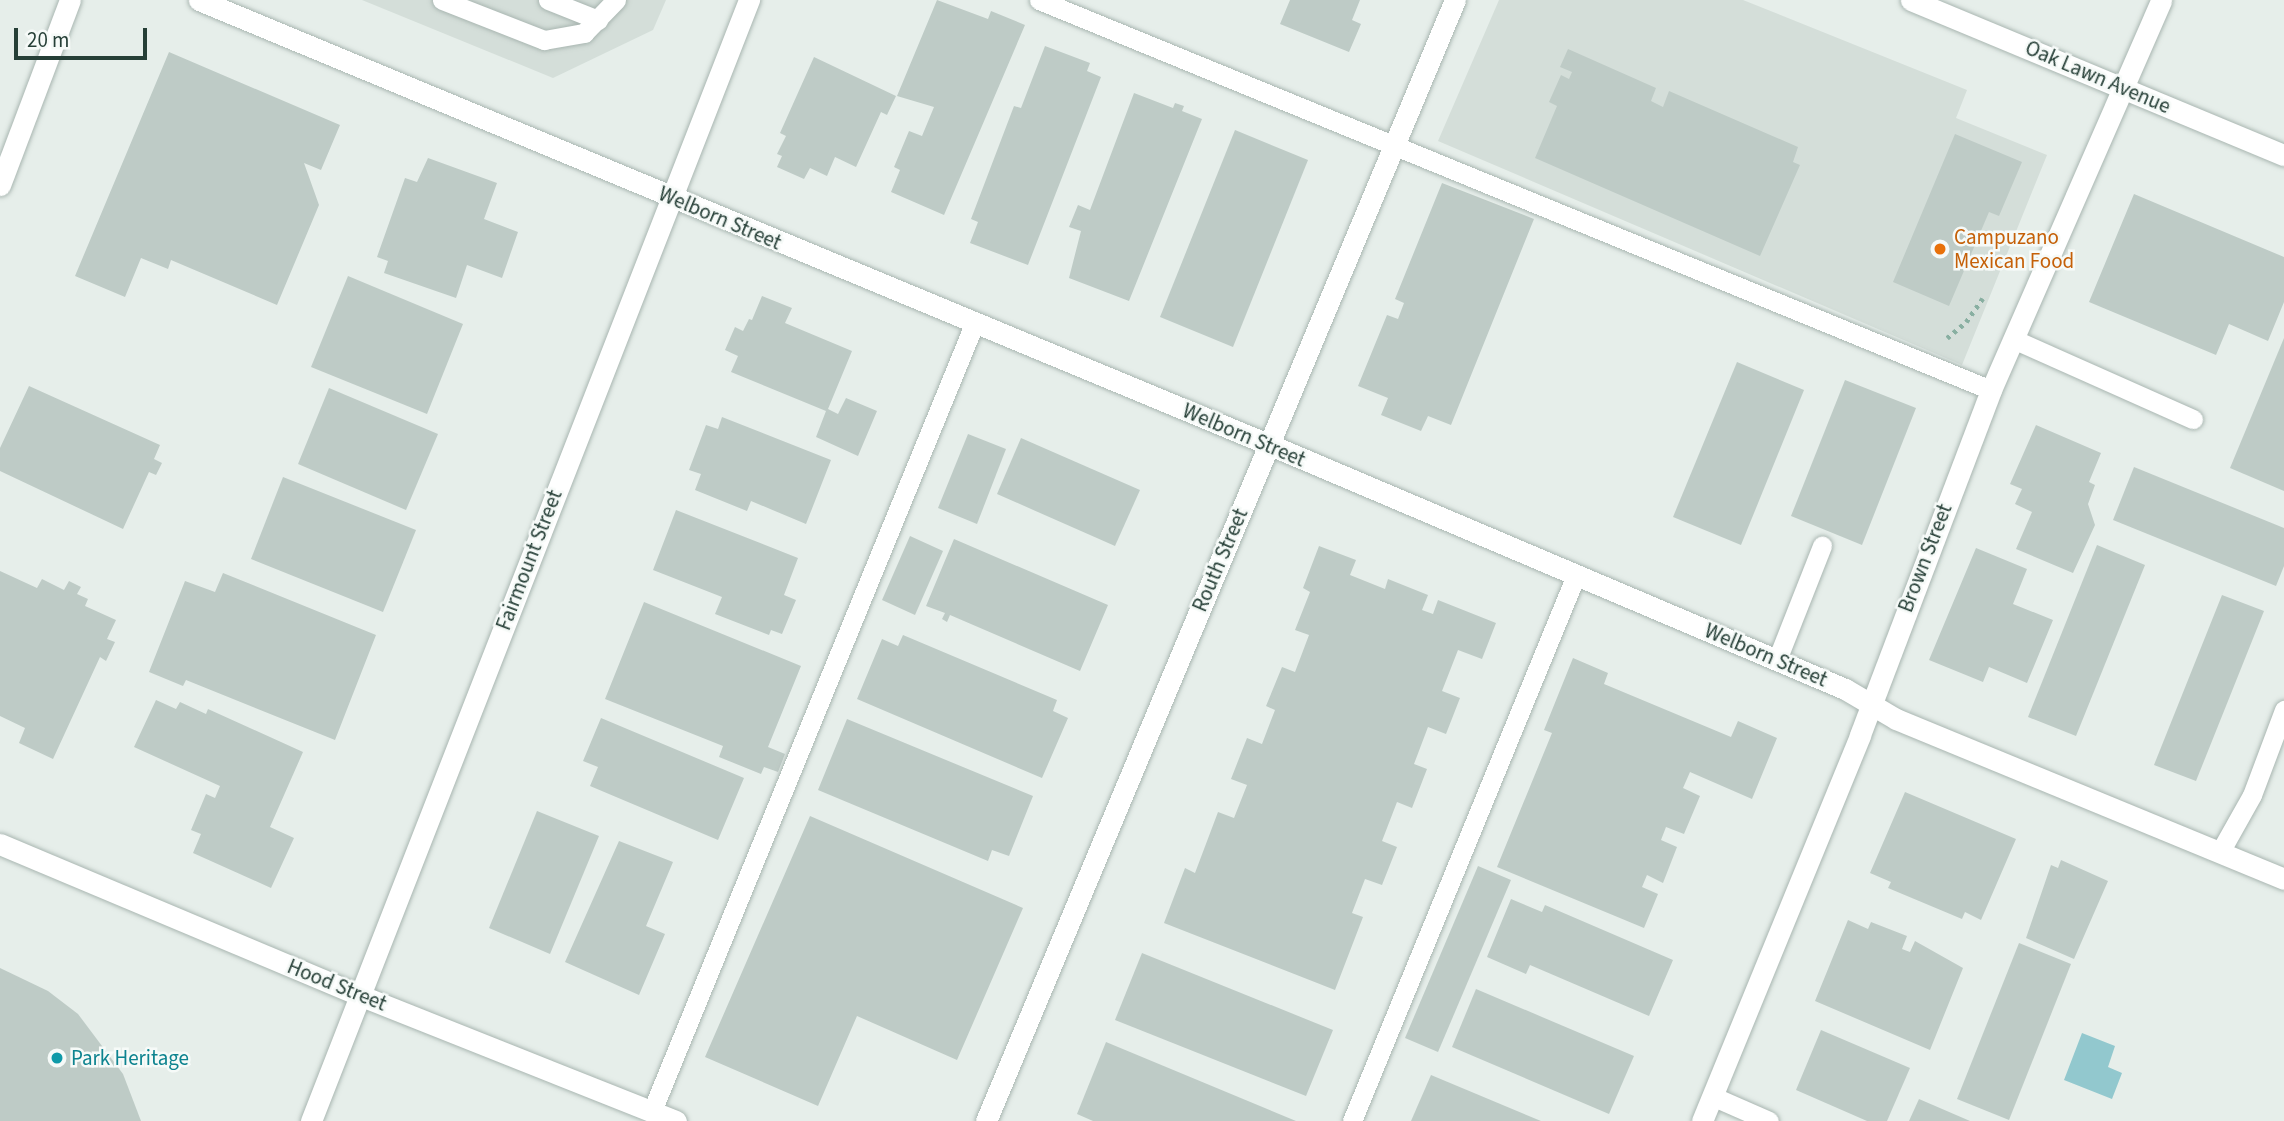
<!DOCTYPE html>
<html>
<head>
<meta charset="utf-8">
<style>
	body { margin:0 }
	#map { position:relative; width:2284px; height:1121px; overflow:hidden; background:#e6eeea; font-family:"Source Sans 3",sans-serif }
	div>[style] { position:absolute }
	.built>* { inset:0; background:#d4ded9 }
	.water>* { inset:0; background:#92c8ce }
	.building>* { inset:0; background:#becbc6 }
	.path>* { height:4.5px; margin-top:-2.25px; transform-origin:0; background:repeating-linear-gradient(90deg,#88afa1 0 3.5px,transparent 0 8.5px) }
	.roads { filter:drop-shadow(0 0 2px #a9b6b1) drop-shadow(0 0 2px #a9b6b1) }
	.service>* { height:19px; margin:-9.5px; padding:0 9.5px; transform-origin:9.5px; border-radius:9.5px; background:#fff }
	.minor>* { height:21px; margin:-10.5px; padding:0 10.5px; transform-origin:10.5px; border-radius:10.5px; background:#fff }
	.secondary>* { height:21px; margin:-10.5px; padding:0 10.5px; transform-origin:10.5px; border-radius:10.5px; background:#fff }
	.dots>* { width:19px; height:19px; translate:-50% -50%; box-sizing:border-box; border:4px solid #f6faf8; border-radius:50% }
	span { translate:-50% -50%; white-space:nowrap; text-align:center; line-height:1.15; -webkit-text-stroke:5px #f6faf8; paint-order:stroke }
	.street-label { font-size:21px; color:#263f37 }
	.food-label { font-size:21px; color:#c56008 }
	.left { translate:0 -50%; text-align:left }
	.culture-label { font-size:21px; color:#0d838f }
	.scale { position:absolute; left:14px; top:28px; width:133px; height:32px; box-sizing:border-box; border:4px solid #263f37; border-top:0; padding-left:9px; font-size:21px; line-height:24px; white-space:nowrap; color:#263f37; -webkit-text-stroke:5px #f6faf8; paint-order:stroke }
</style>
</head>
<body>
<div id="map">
	<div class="built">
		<i style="clip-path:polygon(362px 0,666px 0,653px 30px,553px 78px)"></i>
		<i style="clip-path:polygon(1499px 0,1743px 0,1967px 90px,1956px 118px,2047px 155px,1962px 365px,1438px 141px)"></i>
	</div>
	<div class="water">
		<i style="clip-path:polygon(2082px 1033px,2115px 1046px,2108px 1067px,2122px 1073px,2112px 1099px,2064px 1080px)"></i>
	</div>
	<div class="building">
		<i style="clip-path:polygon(937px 0,988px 19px,991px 11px,1025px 25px,944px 215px,891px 192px,900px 170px,894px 167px,909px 131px,922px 136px,934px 107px,897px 96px)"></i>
		<i style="clip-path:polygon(1290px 0,1360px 0,1352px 20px,1361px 24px,1349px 52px,1280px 24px)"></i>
		<i style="clip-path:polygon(1045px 46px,1090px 63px,1087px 71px,1101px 77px,1028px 265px,970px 243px,978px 222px,971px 219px,1014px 106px,1021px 108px)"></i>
		<i style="clip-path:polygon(1568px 49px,1656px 88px,1651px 101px,1663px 107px,1669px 91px,1798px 147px,1793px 162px,1800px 165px,1760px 256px,1535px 158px,1557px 106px,1549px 102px,1561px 75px,1569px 79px,1572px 72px,1560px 67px)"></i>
		<i style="clip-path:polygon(169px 52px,340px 125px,321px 170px,304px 163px,319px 205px,277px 305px,171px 260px,168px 269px,141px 258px,125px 297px,75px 276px)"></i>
		<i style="clip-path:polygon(814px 57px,896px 96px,887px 115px,881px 112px,856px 167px,835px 157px,827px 176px,810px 168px,804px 179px,777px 167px,782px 156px,777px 154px,786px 136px,780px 133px)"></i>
		<i style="clip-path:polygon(1134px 93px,1173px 108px,1175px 103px,1184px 106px,1182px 111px,1202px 119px,1129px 301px,1069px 278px,1081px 231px,1069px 227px,1078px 205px,1090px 210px)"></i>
		<i style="clip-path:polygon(1235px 130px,1308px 160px,1233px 347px,1160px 317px)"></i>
		<i style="clip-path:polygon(1955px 134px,2022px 162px,1999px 216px,1989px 212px,1949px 306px,1893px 282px)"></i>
		<i style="clip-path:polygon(428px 158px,497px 183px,484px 219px,518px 232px,502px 278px,467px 265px,456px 298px,384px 273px,388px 261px,377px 257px,405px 178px,417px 182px)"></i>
		<i style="clip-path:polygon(1442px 183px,1534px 219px,1451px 425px,1428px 416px,1421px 431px,1381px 415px,1388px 398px,1358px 386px,1387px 315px,1398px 319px,1404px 303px,1395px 299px)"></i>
		<i style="clip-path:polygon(2134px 194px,2284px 257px,2284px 302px,2268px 341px,2229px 324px,2216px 355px,2089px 302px)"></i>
		<i style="clip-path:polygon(348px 276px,463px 324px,427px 414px,311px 367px)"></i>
		<i style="clip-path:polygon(762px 296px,792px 308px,785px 323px,852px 351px,828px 409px,838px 414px,846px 398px,877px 411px,858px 456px,816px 437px,826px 411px,731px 372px,738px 356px,725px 350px,735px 327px,743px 331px,749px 319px,752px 320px)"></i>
		<i style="clip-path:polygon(2284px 338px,2284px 491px,2230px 468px)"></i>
		<i style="clip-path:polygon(1737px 362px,1804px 390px,1741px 545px,1673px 517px)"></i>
		<i style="clip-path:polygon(1845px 380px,1916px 408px,1862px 545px,1791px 516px)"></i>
		<i style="clip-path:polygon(29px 386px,160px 445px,154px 459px,162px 463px,156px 475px,149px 472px,123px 529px,0 471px,0 448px)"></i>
		<i style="clip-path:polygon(329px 388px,438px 434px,406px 510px,298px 464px)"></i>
		<i style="clip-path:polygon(722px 417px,831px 460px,806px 524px,751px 501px,747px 511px,695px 490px,701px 474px,689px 470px,706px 425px,718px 429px)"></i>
		<i style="clip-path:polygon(2036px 425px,2101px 453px,2089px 482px,2095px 485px,2088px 504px,2095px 525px,2073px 573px,2016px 549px,2032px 512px,2015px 504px,2022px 489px,2010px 484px)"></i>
		<i style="clip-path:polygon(968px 434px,1006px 449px,977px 524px,938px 508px)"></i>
		<i style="clip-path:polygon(1021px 438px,1140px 490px,1115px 546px,997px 494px)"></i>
		<i style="clip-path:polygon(2134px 467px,2284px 528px,2284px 566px,2276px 586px,2113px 520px)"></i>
		<i style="clip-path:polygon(283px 477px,416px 530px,383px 612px,251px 559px)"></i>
		<i style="clip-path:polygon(676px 510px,798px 558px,784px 595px,796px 600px,782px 634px,771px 630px,769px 635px,715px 614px,722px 597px,653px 570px)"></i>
		<i style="clip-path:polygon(910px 536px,943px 551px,915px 615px,882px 600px)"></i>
		<i style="clip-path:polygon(954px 539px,1108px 605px,1080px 671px,950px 615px,947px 622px,942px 619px,945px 613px,926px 606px)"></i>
		<i style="clip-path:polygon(2097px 545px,2145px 565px,2076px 736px,2028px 717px)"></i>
		<i style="clip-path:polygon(1319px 546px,1356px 560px,1350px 575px,1385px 589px,1388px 579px,1428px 595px,1422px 610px,1433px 614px,1438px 600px,1496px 623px,1482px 659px,1458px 650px,1442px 691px,1460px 698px,1446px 734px,1428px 727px,1414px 764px,1427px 769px,1412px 808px,1397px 802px,1382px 841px,1397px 847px,1382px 885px,1365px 879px,1352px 913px,1363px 917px,1335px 990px,1164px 923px,1185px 868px,1195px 873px,1218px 812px,1234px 818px,1247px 785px,1231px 779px,1247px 738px,1262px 744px,1275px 710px,1266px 706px,1282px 667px,1295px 672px,1309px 635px,1295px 630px,1310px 592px,1303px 588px)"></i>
		<i style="clip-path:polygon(1976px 548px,2027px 569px,2013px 604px,2053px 620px,2027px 683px,1989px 667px,1983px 682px,1929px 660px)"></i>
		<i style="clip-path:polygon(0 571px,37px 588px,42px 579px,64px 590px,69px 581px,81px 587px,77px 594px,88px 599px,85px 606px,116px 620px,107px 639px,115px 642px,106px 661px,100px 657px,53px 759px,19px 743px,25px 728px,0 716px)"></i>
		<i style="clip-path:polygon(223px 573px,376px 635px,335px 740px,186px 680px,183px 686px,149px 672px,185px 581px,215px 592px)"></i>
		<i style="clip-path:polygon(2222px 595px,2264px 611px,2196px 781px,2154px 765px)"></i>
		<i style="clip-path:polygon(644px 602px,801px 666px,768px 747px,785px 754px,778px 772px,764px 767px,761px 774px,719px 757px,723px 746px,605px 699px)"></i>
		<i style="clip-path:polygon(903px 635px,1057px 700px,1053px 711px,1068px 718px,1042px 778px,857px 699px,882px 639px,898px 646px)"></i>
		<i style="clip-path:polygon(1573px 658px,1608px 673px,1604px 684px,1731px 737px,1738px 721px,1777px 738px,1752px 799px,1690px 772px,1683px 788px,1700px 796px,1684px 834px,1666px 827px,1661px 840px,1677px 847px,1663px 883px,1647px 875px,1642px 887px,1658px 894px,1644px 928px,1497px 867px,1552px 733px,1544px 730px)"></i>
		<i style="clip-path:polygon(156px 700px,176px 709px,180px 702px,206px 714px,208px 709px,303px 752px,270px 827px,294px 838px,271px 888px,193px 853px,201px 834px,191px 830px,206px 794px,215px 798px,220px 786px,134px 747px)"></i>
		<i style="clip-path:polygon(601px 718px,744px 778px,718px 840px,590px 786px,598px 767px,583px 761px)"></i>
		<i style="clip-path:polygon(847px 719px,1033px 796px,1009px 856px,992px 850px,988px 861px,818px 790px)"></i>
		<i style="clip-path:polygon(1905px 792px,2016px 839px,1981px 920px,1965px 912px,1962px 919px,1888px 888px,1891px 882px,1870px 873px)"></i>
		<i style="clip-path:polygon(537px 811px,599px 836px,550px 954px,489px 928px)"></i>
		<i style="clip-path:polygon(810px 816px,1023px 908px,957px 1060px,857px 1016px,818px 1106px,705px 1057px)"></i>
		<i style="clip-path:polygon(619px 841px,673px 862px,646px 926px,665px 934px,639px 995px,565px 962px)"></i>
		<i style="clip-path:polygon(2061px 860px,2108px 881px,2074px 959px,2026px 938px,2051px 865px,2058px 868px)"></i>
		<i style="clip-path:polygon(1478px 866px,1511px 880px,1438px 1052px,1405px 1038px)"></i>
		<i style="clip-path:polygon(1511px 899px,1542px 912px,1545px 905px,1673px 960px,1649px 1016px,1530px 965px,1526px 974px,1487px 957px)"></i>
		<i style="clip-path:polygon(1848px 920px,1868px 929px,1871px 922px,1907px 936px,1902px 949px,1910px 952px,1915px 941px,1963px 968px,1930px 1050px,1815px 1001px)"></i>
		<i style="clip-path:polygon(2019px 943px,2071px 964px,2009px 1120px,1957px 1099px)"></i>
		<i style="clip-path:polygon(1142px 953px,1333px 1030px,1306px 1096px,1115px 1020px)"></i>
		<i style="clip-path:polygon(0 968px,48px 991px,78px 1014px,123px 1074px,141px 1121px,0 1121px)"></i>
		<i style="clip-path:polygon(1476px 989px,1634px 1056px,1609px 1114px,1452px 1047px)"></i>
		<i style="clip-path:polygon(1821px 1030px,1910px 1068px,1887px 1121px,1867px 1121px,1796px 1090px)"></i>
		<i style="clip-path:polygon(1106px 1042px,1296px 1121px,1093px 1121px,1077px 1114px)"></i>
		<i style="clip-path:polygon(1431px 1075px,1541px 1121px,1411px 1121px)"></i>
		<i style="clip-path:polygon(1919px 1099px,1970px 1121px,1909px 1121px)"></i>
	</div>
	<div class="path">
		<i style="left:1947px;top:338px;width:25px;rotate:-40deg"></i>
		<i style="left:1966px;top:322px;width:29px;rotate:-55deg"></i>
	</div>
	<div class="roads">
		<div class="service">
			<i style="left:442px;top:0;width:110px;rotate:21.4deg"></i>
			<i style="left:544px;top:40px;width:41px;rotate:-9.9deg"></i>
			<i style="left:584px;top:33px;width:46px;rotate:-45.9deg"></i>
			<i style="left:548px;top:0;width:54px;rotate:21.8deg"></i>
			<i style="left:1039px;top:0;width:1029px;rotate:22.28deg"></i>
			<i style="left:2013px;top:339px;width:197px;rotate:24deg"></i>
			<i style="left:1777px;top:660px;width:123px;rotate:-68.5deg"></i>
			<i style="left:2220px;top:852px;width:65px;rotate:-60.7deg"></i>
			<i style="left:2252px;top:795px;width:91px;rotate:-69.4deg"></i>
			<i style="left:1712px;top:1096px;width:62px;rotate:23.7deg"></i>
			<i style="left:652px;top:1111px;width:853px;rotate:-67.74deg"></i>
			<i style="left:1352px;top:1121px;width:590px;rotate:-67.69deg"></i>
		</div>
		<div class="minor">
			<i style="left:199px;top:0;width:1158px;rotate:22.56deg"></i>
			<i style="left:1268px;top:444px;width:627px;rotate:23.01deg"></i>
			<i style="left:1845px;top:689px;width:59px;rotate:30.5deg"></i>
			<i style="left:1896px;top:719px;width:420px;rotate:22.4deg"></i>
			<i style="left:0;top:844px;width:389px;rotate:22.8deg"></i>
			<i style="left:359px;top:995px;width:341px;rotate:21.7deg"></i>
			<i style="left:311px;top:1121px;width:1204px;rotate:-68.66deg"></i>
			<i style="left:986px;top:1121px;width:1215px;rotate:-67.3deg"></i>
			<i style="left:1702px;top:1121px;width:417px;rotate:-67.7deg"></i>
			<i style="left:1860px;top:735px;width:369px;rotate:-69.2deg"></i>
			<i style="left:1991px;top:390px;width:425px;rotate:-66.4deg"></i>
		</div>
		<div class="secondary">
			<i style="left:1911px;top:0;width:404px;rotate:22.6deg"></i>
			<i style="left:0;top:185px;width:198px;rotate:-69.3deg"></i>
		</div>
	</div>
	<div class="dots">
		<i style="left:1940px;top:249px;background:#e8710a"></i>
		<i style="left:57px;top:1058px;background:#0f9aa8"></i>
	</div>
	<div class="street-label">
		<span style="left:2098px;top:77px;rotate:23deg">Oak Lawn Avenue</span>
		<span style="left:720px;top:218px;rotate:23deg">Welborn Street</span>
		<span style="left:1244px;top:435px;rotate:23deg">Welborn Street</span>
		<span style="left:1925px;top:558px;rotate:-69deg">Brown Street</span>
		<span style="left:529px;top:560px;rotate:-69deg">Fairmount Street</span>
		<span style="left:1220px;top:560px;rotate:-67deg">Routh Street</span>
		<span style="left:1766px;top:655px;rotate:23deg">Welborn Street</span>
		<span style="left:337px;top:985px;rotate:22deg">Hood Street</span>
	</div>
	<div class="food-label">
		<span class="left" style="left:1954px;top:249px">Campuzano<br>Mexican Food</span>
	</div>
	<div class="culture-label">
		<span class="left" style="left:71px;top:1058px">Park Heritage</span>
	</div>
	<div class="scale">20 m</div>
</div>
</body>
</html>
